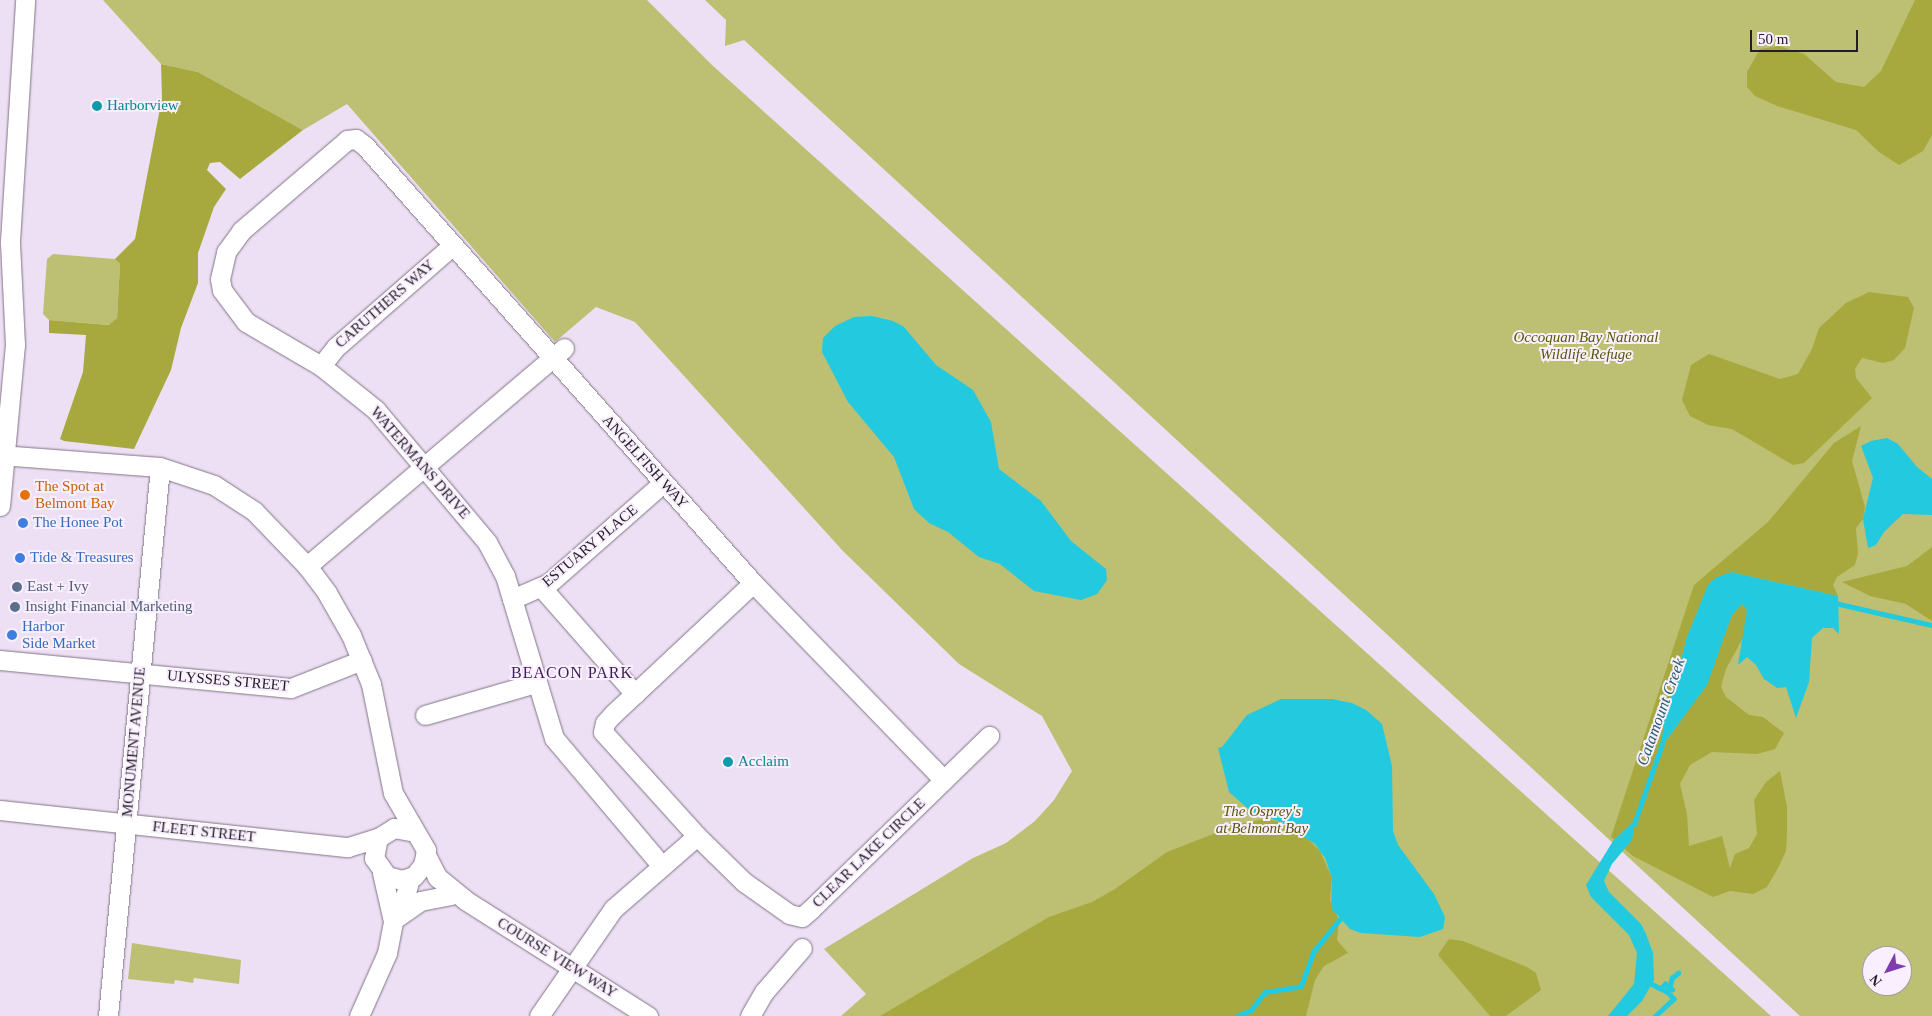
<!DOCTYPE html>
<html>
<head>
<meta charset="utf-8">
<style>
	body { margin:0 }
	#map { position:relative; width:1932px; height:1016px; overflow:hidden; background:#ede0f4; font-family:Georgia,serif }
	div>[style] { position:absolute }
	.green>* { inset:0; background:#bdbf72 }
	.forest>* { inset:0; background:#a7a93f }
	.water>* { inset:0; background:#22c9df }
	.stream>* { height:4.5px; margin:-2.25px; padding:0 2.25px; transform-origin:2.25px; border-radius:2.25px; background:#22c9df }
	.roads { filter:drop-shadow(0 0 1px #807486) drop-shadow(0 0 1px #807486) }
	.minor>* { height:19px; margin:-9.5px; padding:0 9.5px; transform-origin:9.5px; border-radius:9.5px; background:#fff }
	.dots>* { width:14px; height:14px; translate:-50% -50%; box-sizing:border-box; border:2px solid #f9effe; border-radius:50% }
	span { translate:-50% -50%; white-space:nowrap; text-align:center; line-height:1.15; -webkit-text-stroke:4px #f9effe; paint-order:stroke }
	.culture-label { font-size:15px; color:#0d838f }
	.left { translate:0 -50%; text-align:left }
	.street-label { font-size:15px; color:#231e25 }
	.park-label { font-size:15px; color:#585807; font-style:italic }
	.food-label { font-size:15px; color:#c56008 }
	.shop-label { font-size:15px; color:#366cbe }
	.service-label { font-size:15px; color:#4e5e75 }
	.neighbourhood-label { font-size:16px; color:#3e1d55; letter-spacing:1px }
	.water-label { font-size:16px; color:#215e67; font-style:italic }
	.north { position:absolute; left:1862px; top:946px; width:50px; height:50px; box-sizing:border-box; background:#f9effe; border:1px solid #a39ba7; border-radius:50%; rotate:230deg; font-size:14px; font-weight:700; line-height:20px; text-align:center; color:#231e25 }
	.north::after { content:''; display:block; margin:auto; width:18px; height:22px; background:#803baf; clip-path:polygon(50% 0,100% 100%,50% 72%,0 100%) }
	.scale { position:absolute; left:1750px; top:30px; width:108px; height:22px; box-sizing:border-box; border:2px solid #231e25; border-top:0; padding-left:6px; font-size:15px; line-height:18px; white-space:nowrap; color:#231e25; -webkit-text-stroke:4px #f9effe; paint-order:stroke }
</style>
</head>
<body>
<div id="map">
	<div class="green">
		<i style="clip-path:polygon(103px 0,647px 0,712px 65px,1771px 1016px,841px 1016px,866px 994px,824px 949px,973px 858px,1006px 843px,1035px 821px,1054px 800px,1072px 771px,1042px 716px,959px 664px,843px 551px,635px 322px,596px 307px,555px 342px,347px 104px,303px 130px,198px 72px,161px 64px)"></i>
		<i style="clip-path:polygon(evenodd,705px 0,1932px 0,1932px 1016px,1800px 1016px,744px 40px,725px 46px,726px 20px,705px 0,1872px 956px,1902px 956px,1902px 986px,1872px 986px,1872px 956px)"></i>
		<i style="clip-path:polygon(53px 254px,115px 259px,120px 264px,117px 318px,110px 325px,49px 320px,43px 314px,47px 259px)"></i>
		<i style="clip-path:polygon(132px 943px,241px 960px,239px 984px,194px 978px,193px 983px,175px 980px,174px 984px,128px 979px)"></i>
	</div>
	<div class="forest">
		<i style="clip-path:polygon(1915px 0,1932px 0,1932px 135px,1923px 151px,1899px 165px,1879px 152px,1856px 130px,1777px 106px,1755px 96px,1747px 87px,1747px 72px,1760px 49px,1779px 46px,1804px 54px,1836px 82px,1864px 87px,1881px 71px)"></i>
		<i style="clip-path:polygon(161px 64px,198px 72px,303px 130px,240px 179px,220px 162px,210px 163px,207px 170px,226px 189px,214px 207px,198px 253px,198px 283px,181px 328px,171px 370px,134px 449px,64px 441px,60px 439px,83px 372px,86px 335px,49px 333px,49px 320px,109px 325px,117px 318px,120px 264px,115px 259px,135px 239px,162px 98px)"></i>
		<i style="clip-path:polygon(1869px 292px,1908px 297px,1914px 308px,1905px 348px,1894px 360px,1883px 363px,1862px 358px,1855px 369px,1856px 378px,1872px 398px,1804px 463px,1793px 465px,1732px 429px,1708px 425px,1690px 416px,1682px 400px,1691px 365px,1709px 354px,1780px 379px,1798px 374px,1812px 349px,1819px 328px,1846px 303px)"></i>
		<i style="clip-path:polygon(1861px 426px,1852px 461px,1865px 507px,1863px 519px,1856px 528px,1858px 554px,1855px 565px,1837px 577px,1833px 585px,1838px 596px,1731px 572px,1708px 586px,1687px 637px,1665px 718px,1661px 748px,1706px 685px,1732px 615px,1742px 604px,1747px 610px,1744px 636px,1726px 669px,1721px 687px,1726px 697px,1749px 715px,1763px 717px,1784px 733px,1775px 749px,1757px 754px,1712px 752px,1690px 765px,1680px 784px,1687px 814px,1689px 846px,1722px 836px,1730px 868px,1735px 854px,1749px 848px,1757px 834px,1754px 800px,1766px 782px,1780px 771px,1787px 807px,1787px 834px,1786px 851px,1778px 868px,1767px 887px,1753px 894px,1730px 891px,1713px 897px,1633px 856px,1611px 837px,1694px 585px,1768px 522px,1834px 443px)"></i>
		<i style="clip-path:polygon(1932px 547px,1932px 621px,1906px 604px,1870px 596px,1842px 582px,1907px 566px)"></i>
		<i style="clip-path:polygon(1265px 819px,1281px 822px,1306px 837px,1320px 851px,1332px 878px,1330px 900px,1339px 920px,1337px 940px,1348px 953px,1324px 966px,1315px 980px,1306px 1016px,880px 1016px,1049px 917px,1092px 902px,1115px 889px,1167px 852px,1239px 824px)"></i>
		<i style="clip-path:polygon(1449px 939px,1463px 941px,1527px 967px,1536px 973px,1541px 990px,1506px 1016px,1490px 1016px,1438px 955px)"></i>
	</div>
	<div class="water">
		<i style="clip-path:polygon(872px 316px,893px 321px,904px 327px,936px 365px,973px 390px,991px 422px,999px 469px,1041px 501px,1071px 541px,1106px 569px,1107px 580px,1097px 594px,1081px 600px,1034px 591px,1000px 564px,979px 557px,948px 532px,929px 523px,914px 509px,894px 457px,848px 402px,822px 352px,823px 338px,835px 326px,854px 317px)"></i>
		<i style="clip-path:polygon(1887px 438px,1898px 444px,1917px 467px,1932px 479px,1932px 515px,1903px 514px,1884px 532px,1876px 545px,1868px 548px,1863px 519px,1873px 478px,1861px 446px,1871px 441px)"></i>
		<i style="clip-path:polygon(1731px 572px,1838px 596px,1839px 634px,1833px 628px,1823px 628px,1812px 638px,1809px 682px,1796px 718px,1786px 687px,1777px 688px,1764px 679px,1756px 665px,1747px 657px,1738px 665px,1747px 610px,1742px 604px,1732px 615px,1707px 685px,1660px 749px,1665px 718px,1687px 637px,1708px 585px,1715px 578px)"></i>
		<i style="clip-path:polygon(1281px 699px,1332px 699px,1352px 703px,1366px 710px,1382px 724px,1392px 766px,1393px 831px,1398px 845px,1434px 894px,1445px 917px,1443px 929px,1420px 937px,1361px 933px,1350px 929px,1331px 908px,1332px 878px,1325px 858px,1315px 844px,1281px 822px,1252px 812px,1229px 792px,1218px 748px,1222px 747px,1247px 715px)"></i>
		<i style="clip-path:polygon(1635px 820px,1632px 840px,1612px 864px,1604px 881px,1609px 892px,1641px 924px,1646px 934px,1653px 953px,1654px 980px,1642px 1001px,1627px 1016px,1608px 1016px,1634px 984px,1637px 953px,1629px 935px,1591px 897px,1586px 885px,1613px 841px)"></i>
	</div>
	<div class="stream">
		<i style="left:1835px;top:603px;width:99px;rotate:12.8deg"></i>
		<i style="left:1634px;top:824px;width:85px;rotate:-70.7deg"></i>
		<i style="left:1648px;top:982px;width:22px;rotate:27deg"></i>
		<i style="left:1668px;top:992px;width:9px;rotate:49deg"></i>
		<i style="left:1674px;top:999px;width:25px;rotate:137deg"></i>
		<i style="left:1661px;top:988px;width:6px;rotate:-45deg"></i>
		<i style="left:1665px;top:984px;width:9px;rotate:36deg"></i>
		<i style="left:1668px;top:992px;width:15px;rotate:-74deg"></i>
		<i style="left:1672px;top:978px;width:8px;rotate:-40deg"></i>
		<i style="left:1237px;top:1016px;width:15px;rotate:-23deg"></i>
		<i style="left:1251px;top:1010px;width:23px;rotate:-52deg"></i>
		<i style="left:1265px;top:992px;width:36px;rotate:-9deg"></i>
		<i style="left:1301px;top:986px;width:37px;rotate:-70deg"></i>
		<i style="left:1314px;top:951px;width:40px;rotate:-51deg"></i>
	</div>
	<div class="roads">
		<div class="minor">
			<i style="left:321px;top:366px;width:24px;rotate:-52deg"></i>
			<i style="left:336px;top:347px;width:155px;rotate:-41.1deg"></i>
			<i style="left:0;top:455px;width:160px;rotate:4.3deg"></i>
			<i style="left:160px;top:467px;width:57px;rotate:18.4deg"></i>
			<i style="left:214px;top:485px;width:48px;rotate:33deg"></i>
			<i style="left:254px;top:511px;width:76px;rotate:46.1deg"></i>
			<i style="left:307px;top:566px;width:34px;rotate:53deg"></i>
			<i style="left:327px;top:593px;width:48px;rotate:60.3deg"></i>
			<i style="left:351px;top:635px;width:53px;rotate:67.8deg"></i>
			<i style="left:371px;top:684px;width:111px;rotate:78.6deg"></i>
			<i style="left:393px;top:793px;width:66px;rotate:59.9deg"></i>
			<i style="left:426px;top:850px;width:15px;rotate:101deg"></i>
			<i style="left:423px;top:865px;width:14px;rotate:129deg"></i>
			<i style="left:414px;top:876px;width:13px;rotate:162deg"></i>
			<i style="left:402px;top:880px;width:16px;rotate:-165deg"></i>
			<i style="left:387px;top:876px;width:22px;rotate:-126deg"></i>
			<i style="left:374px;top:858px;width:20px;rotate:-79deg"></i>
			<i style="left:378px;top:838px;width:19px;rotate:-32deg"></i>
			<i style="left:394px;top:828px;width:21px;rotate:11deg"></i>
			<i style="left:0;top:506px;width:162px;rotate:-84.7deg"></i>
			<i style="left:15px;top:345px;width:104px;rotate:-92.8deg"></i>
			<i style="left:10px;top:241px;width:241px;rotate:-86.4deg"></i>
			<i style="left:307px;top:566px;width:337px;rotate:-40.3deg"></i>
			<i style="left:753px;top:583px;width:192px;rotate:136.9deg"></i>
			<i style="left:613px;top:714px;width:12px;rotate:132deg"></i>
			<i style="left:605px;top:723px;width:9px;rotate:103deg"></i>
			<i style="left:603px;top:732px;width:140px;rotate:47.9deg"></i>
			<i style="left:697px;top:836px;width:66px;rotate:44.4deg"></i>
			<i style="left:744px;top:882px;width:55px;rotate:35.4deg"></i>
			<i style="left:789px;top:914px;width:13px;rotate:13deg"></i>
			<i style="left:802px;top:917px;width:11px;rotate:-41deg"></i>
			<i style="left:810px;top:910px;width:250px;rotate:-44.2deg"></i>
			<i style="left:542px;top:588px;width:141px;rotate:48.7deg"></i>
			<i style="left:512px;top:599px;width:40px;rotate:-23.4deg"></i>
			<i style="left:549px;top:583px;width:152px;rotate:-41.3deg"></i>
			<i style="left:0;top:660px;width:292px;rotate:5.5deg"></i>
			<i style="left:291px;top:688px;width:76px;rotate:-21.5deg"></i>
			<i style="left:425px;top:715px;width:116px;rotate:-16.1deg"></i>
			<i style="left:0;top:810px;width:350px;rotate:6.1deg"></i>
			<i style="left:348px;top:847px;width:31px;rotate:-17deg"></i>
			<i style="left:426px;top:855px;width:25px;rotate:63deg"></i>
			<i style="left:437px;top:877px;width:36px;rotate:39deg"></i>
			<i style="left:465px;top:900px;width:217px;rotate:32.4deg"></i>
			<i style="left:662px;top:866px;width:167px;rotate:-130.2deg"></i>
			<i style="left:554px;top:738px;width:169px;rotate:-106.8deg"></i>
			<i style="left:505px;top:576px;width:38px;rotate:-118deg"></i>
			<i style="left:487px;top:542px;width:172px;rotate:-130.1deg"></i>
			<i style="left:376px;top:410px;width:70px;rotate:-141.3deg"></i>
			<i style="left:321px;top:366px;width:87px;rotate:-149.6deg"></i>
			<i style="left:246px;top:322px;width:40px;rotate:-127deg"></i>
			<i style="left:222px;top:290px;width:11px;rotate:-100deg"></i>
			<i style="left:220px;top:279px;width:28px;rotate:-77deg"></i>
			<i style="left:226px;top:252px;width:26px;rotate:-54deg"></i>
			<i style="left:241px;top:231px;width:140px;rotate:-40.6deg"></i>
			<i style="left:347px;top:140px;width:9px;rotate:-6deg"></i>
			<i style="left:356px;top:139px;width:11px;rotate:38deg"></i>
			<i style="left:365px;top:146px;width:584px;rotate:48.4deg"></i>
			<i style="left:753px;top:583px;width:274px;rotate:45.9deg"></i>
			<i style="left:382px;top:873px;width:49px;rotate:77.1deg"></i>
			<i style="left:396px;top:918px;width:29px;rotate:-35deg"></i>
			<i style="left:420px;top:901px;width:32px;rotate:-11deg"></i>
			<i style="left:108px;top:1016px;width:551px;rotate:-84.59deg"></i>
			<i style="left:359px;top:1016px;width:69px;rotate:-66deg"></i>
			<i style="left:387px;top:953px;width:33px;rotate:-79deg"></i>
			<i style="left:393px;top:921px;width:20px;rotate:-60deg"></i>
			<i style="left:403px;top:904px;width:27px;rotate:-75deg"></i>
			<i style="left:539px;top:1016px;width:130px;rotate:-55.3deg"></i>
			<i style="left:613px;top:909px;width:111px;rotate:-41deg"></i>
			<i style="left:750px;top:1016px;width:28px;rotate:-60deg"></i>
			<i style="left:764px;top:992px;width:58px;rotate:-49.2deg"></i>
		</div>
	</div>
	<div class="dots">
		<i style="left:97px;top:106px;background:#0f9aa8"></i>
		<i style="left:25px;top:495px;background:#e8710a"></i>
		<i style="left:23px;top:523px;background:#3f7fe0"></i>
		<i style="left:20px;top:558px;background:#3f7fe0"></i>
		<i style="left:17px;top:587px;background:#5c6f8a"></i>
		<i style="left:15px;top:607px;background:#5c6f8a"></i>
		<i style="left:12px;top:635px;background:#3f7fe0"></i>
		<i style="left:728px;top:762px;background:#0f9aa8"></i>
	</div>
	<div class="culture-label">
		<span class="left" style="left:107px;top:106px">Harborview</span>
		<span class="left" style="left:738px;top:762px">Acclaim</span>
	</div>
	<div class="street-label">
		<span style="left:385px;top:304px;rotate:-41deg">CARUTHERS WAY</span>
		<span style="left:645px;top:462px;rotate:48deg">ANGELFISH WAY</span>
		<span style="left:420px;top:463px;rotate:49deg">WATERMANS DRIVE</span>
		<span style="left:590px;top:546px;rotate:-40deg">ESTUARY PLACE</span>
		<span style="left:228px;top:681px;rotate:5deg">ULYSSES STREET</span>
		<span style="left:134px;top:742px;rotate:-85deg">MONUMENT AVENUE</span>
		<span style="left:204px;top:832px;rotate:6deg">FLEET STREET</span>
		<span style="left:869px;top:853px;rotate:-44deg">CLEAR LAKE CIRCLE</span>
		<span style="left:557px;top:958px;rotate:32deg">COURSE VIEW WAY</span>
	</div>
	<div class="park-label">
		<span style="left:1586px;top:346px">Occoquan Bay National<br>Wildlife Refuge</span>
		<span style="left:1262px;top:820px">The Osprey's<br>at Belmont Bay</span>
	</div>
	<div class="food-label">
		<span class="left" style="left:35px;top:495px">The Spot at<br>Belmont Bay</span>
	</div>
	<div class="shop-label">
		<span class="left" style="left:33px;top:523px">The Honee Pot</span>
		<span class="left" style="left:30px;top:558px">Tide &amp; Treasures</span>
		<span class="left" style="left:22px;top:635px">Harbor<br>Side Market</span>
	</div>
	<div class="service-label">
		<span class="left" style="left:27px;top:587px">East + Ivy</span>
		<span class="left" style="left:25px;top:607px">Insight Financial Marketing</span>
	</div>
	<div class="neighbourhood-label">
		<span style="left:572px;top:673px">BEACON PARK</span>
	</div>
	<div class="water-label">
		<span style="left:1661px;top:712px;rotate:-70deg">Catamount Creek</span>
	</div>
	<div class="north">N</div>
	<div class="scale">50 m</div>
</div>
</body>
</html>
